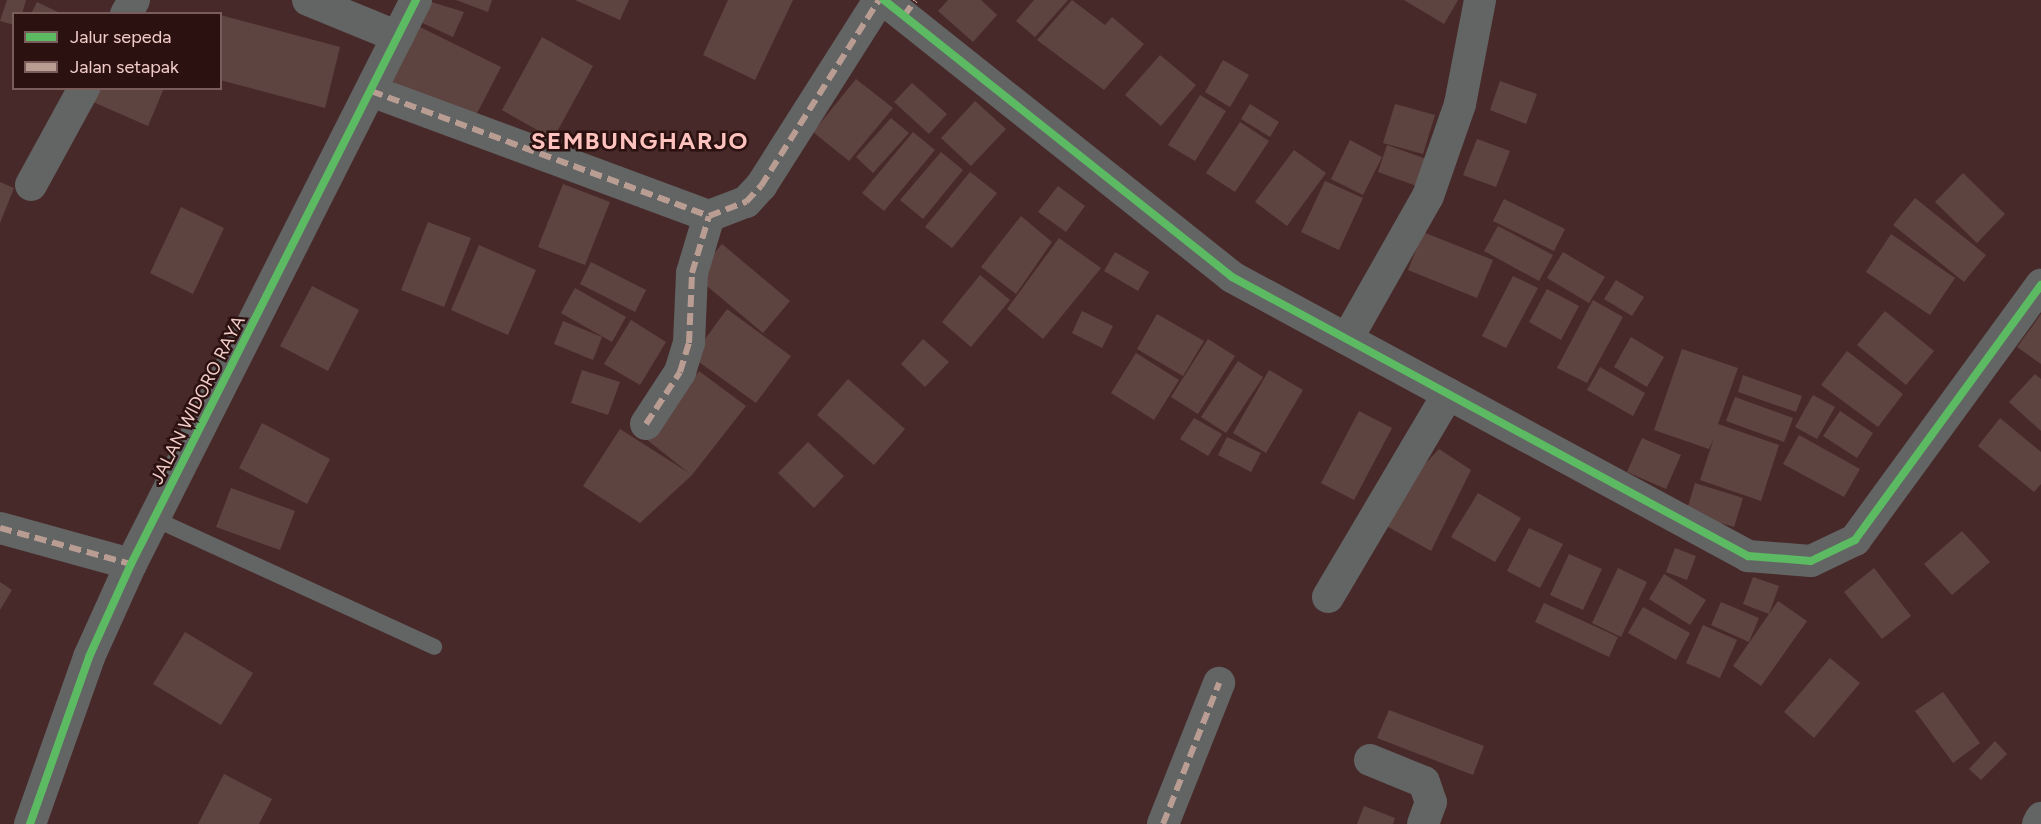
<!DOCTYPE html>
<html>
<head>
<meta charset="utf-8">
<style>
	body { margin:0 }
	#map { position:relative; width:2041px; height:824px; overflow:hidden; background:#482929; font-family:Figtree,sans-serif }
	div>[style] { position:absolute }
	.building>* { inset:0; background:#5e4440 }
	.lane>* { height:16px; margin:-8px; padding:0 8px; transform-origin:8px; border-radius:8px; background:#636464 }
	.street>* { height:32px; margin:-16px; padding:0 16px; transform-origin:16px; border-radius:16px; background:#636464 }
	.quiet>* { height:6px; margin-top:-3px; transform-origin:0; background:repeating-linear-gradient(90deg,#b99d93 0 12px,transparent 0 18px) }
	.cycleway>* { height:8px; margin:-4px; padding:0 4px; transform-origin:4px; border-radius:4px; background:#5cba63 }
	span { translate:-50% -50%; white-space:nowrap; text-align:center; line-height:1.15; -webkit-text-stroke:5px #2b1110; paint-order:stroke }
	.street-label { font-size:18px; color:#f1ccc9 }
	.district-label { font-size:24px; color:#fec3be; font-weight:700; letter-spacing:1.5px }
	.legend { position:absolute; left:12px; top:12px; width:210px; height:78px; box-sizing:border-box; background:#2b1110; border:2px solid #7a5c5a; margin:0; padding:8px 10px; list-style:none; font-size:18px; color:#f1ccc9 }
	.legend li { display:flex; align-items:center; gap:12px; height:30px }
	.legend b { width:30px; border:2px solid #7a5c5a }
</style>
</head>
<body>
<div id="map">
	<div class="building">
		<i style="clip-path:polygon(7px 0,26px 0,22px 14px,14px 14px,14px 25px,0 21px)"></i>
		<i style="clip-path:polygon(425px 0,464px 12px,453px 37px,416px 20px)"></i>
		<i style="clip-path:polygon(456px 0,492px 0,488px 12px)"></i>
		<i style="clip-path:polygon(575px 0,629px 0,620px 20px)"></i>
		<i style="clip-path:polygon(728px 0,793px 0,755px 80px,703px 55px)"></i>
		<i style="clip-path:polygon(948px 0,981px 0,997px 15px,973px 42px,938px 11px)"></i>
		<i style="clip-path:polygon(1034px 0,1068px 0,1035px 37px,1016px 21px)"></i>
		<i style="clip-path:polygon(1072px 0,1105px 25px,1112px 17px,1144px 44px,1104px 90px,1037px 40px)"></i>
		<i style="clip-path:polygon(1404px 0,1458px 0,1444px 24px)"></i>
		<i style="clip-path:polygon(37px 2px,58px 12px,57px 14px,31px 14px)"></i>
		<i style="clip-path:polygon(220px 15px,340px 47px,325px 108px,220px 80px)"></i>
		<i style="clip-path:polygon(416px 25px,501px 67px,473px 121px,389px 80px)"></i>
		<i style="clip-path:polygon(542px 37px,593px 66px,553px 139px,502px 110px)"></i>
		<i style="clip-path:polygon(1160px 55px,1196px 85px,1161px 126px,1125px 95px)"></i>
		<i style="clip-path:polygon(1223px 60px,1249px 75px,1230px 107px,1205px 92px)"></i>
		<i style="clip-path:polygon(856px 79px,893px 108px,849px 161px,813px 132px)"></i>
		<i style="clip-path:polygon(1500px 81px,1537px 94px,1526px 124px,1490px 110px)"></i>
		<i style="clip-path:polygon(912px 83px,947px 114px,929px 134px,894px 102px)"></i>
		<i style="clip-path:polygon(99px 88px,164px 88px,148px 126px,93px 102px)"></i>
		<i style="clip-path:polygon(1200px 95px,1226px 111px,1195px 161px,1168px 145px)"></i>
		<i style="clip-path:polygon(975px 101px,1006px 129px,971px 166px,941px 138px)"></i>
		<i style="clip-path:polygon(1250px 104px,1279px 122px,1270px 137px,1241px 119px)"></i>
		<i style="clip-path:polygon(1395px 104px,1435px 115px,1423px 154px,1383px 143px)"></i>
		<i style="clip-path:polygon(891px 118px,909px 133px,873px 173px,856px 157px)"></i>
		<i style="clip-path:polygon(1240px 122px,1269px 141px,1235px 192px,1206px 173px)"></i>
		<i style="clip-path:polygon(913px 132px,935px 150px,884px 211px,862px 193px)"></i>
		<i style="clip-path:polygon(1477px 139px,1510px 151px,1496px 187px,1463px 175px)"></i>
		<i style="clip-path:polygon(1350px 140px,1382px 157px,1363px 195px,1331px 179px)"></i>
		<i style="clip-path:polygon(1387px 145px,1432px 161px,1422px 188px,1378px 172px)"></i>
		<i style="clip-path:polygon(1294px 150px,1326px 173px,1287px 226px,1255px 202px)"></i>
		<i style="clip-path:polygon(941px 152px,963px 170px,923px 219px,900px 200px)"></i>
		<i style="clip-path:polygon(970px 172px,997px 193px,952px 248px,925px 227px)"></i>
		<i style="clip-path:polygon(1963px 173px,2005px 214px,1977px 243px,1935px 202px)"></i>
		<i style="clip-path:polygon(1325px 181px,1363px 198px,1339px 250px,1301px 232px)"></i>
		<i style="clip-path:polygon(0 182px,14px 188px,0 223px)"></i>
		<i style="clip-path:polygon(563px 184px,610px 202px,585px 265px,538px 247px)"></i>
		<i style="clip-path:polygon(1058px 186px,1085px 206px,1066px 232px,1038px 212px)"></i>
		<i style="clip-path:polygon(1915px 198px,1986px 255px,1964px 282px,1893px 225px)"></i>
		<i style="clip-path:polygon(1504px 199px,1565px 229px,1554px 251px,1493px 221px)"></i>
		<i style="clip-path:polygon(181px 207px,224px 228px,193px 294px,150px 273px)"></i>
		<i style="clip-path:polygon(1021px 216px,1052px 242px,1016px 294px,981px 267px)"></i>
		<i style="clip-path:polygon(428px 222px,471px 238px,444px 307px,401px 290px)"></i>
		<i style="clip-path:polygon(1498px 226px,1553px 255px,1539px 281px,1484px 251px)"></i>
		<i style="clip-path:polygon(1423px 232px,1493px 260px,1477px 298px,1408px 270px)"></i>
		<i style="clip-path:polygon(1891px 234px,1955px 278px,1930px 315px,1866px 272px)"></i>
		<i style="clip-path:polygon(1059px 238px,1101px 268px,1043px 339px,1007px 309px)"></i>
		<i style="clip-path:polygon(722px 244px,790px 301px,763px 333px,695px 276px)"></i>
		<i style="clip-path:polygon(479px 245px,536px 270px,508px 335px,451px 310px)"></i>
		<i style="clip-path:polygon(1115px 252px,1149px 272px,1138px 291px,1104px 271px)"></i>
		<i style="clip-path:polygon(1563px 252px,1605px 277px,1589px 303px,1547px 278px)"></i>
		<i style="clip-path:polygon(591px 262px,646px 290px,635px 312px,580px 284px)"></i>
		<i style="clip-path:polygon(980px 275px,1010px 300px,971px 347px,942px 322px)"></i>
		<i style="clip-path:polygon(1513px 276px,1538px 288px,1506px 348px,1482px 336px)"></i>
		<i style="clip-path:polygon(1616px 280px,1644px 297px,1632px 316px,1604px 299px)"></i>
		<i style="clip-path:polygon(312px 286px,359px 310px,328px 371px,280px 346px)"></i>
		<i style="clip-path:polygon(575px 288px,626px 317px,612px 342px,561px 313px)"></i>
		<i style="clip-path:polygon(1547px 289px,1579px 306px,1561px 340px,1529px 322px)"></i>
		<i style="clip-path:polygon(1593px 300px,1623px 317px,1587px 383px,1557px 368px)"></i>
		<i style="clip-path:polygon(727px 309px,791px 356px,756px 403px,692px 357px)"></i>
		<i style="clip-path:polygon(1082px 311px,1113px 326px,1102px 348px,1072px 333px)"></i>
		<i style="clip-path:polygon(1885px 311px,1934px 351px,1906px 385px,1857px 345px)"></i>
		<i style="clip-path:polygon(1157px 314px,1204px 341px,1183px 376px,1137px 349px)"></i>
		<i style="clip-path:polygon(2041px 314px,2041px 364px,2017px 347px)"></i>
		<i style="clip-path:polygon(631px 320px,666px 342px,640px 385px,604px 364px)"></i>
		<i style="clip-path:polygon(563px 321px,602px 337px,593px 360px,554px 344px)"></i>
		<i style="clip-path:polygon(1631px 337px,1664px 357px,1647px 387px,1614px 367px)"></i>
		<i style="clip-path:polygon(923px 339px,949px 362px,925px 387px,901px 364px)"></i>
		<i style="clip-path:polygon(1208px 339px,1235px 356px,1198px 414px,1171px 397px)"></i>
		<i style="clip-path:polygon(1682px 349px,1738px 368px,1718px 424px,1779px 445px,1761px 501px,1700px 480px,1714px 438px,1709px 449px,1654px 430px)"></i>
		<i style="clip-path:polygon(1847px 351px,1903px 394px,1878px 427px,1821px 385px)"></i>
		<i style="clip-path:polygon(1136px 353px,1179px 380px,1154px 420px,1111px 393px)"></i>
		<i style="clip-path:polygon(1238px 361px,1263px 377px,1226px 433px,1201px 417px)"></i>
		<i style="clip-path:polygon(1600px 367px,1645px 393px,1633px 416px,1587px 390px)"></i>
		<i style="clip-path:polygon(582px 370px,620px 382px,608px 415px,571px 403px)"></i>
		<i style="clip-path:polygon(1269px 370px,1303px 390px,1266px 453px,1233px 433px)"></i>
		<i style="clip-path:polygon(699px 371px,746px 406px,692px 475px,640px 523px,583px 486px,620px 429px,689px 473px,646px 439px)"></i>
		<i style="clip-path:polygon(2035px 374px,2041px 379px,2041px 431px,2009px 402px)"></i>
		<i style="clip-path:polygon(1743px 375px,1802px 396px,1796px 412px,1738px 392px)"></i>
		<i style="clip-path:polygon(848px 379px,905px 429px,874px 465px,817px 415px)"></i>
		<i style="clip-path:polygon(1813px 395px,1835px 407px,1817px 439px,1795px 427px)"></i>
		<i style="clip-path:polygon(1735px 397px,1793px 418px,1784px 442px,1726px 421px)"></i>
		<i style="clip-path:polygon(1359px 411px,1392px 428px,1354px 500px,1321px 483px)"></i>
		<i style="clip-path:polygon(1840px 411px,1873px 433px,1857px 458px,1823px 436px)"></i>
		<i style="clip-path:polygon(1194px 418px,1222px 434px,1208px 456px,1180px 439px)"></i>
		<i style="clip-path:polygon(2000px 418px,2041px 452px,2041px 484px,2034px 492px,1978px 446px)"></i>
		<i style="clip-path:polygon(262px 423px,330px 459px,307px 504px,239px 468px)"></i>
		<i style="clip-path:polygon(1799px 435px,1860px 469px,1844px 497px,1783px 464px)"></i>
		<i style="clip-path:polygon(1227px 437px,1261px 453px,1251px 472px,1218px 455px)"></i>
		<i style="clip-path:polygon(1642px 438px,1681px 455px,1666px 489px,1627px 472px)"></i>
		<i style="clip-path:polygon(808px 442px,844px 476px,814px 508px,778px 473px)"></i>
		<i style="clip-path:polygon(1439px 449px,1471px 470px,1431px 551px,1383px 524px,1406px 484px)"></i>
		<i style="clip-path:polygon(1695px 483px,1743px 498px,1734px 527px,1686px 513px)"></i>
		<i style="clip-path:polygon(231px 488px,295px 511px,280px 550px,216px 527px)"></i>
		<i style="clip-path:polygon(1478px 493px,1521px 518px,1495px 562px,1451px 537px)"></i>
		<i style="clip-path:polygon(1529px 528px,1563px 544px,1540px 588px,1507px 571px)"></i>
		<i style="clip-path:polygon(1962px 531px,1990px 562px,1952px 595px,1924px 564px)"></i>
		<i style="clip-path:polygon(1675px 548px,1696px 556px,1687px 580px,1666px 572px)"></i>
		<i style="clip-path:polygon(1569px 554px,1602px 569px,1583px 610px,1550px 595px)"></i>
		<i style="clip-path:polygon(1618px 568px,1647px 582px,1621px 637px,1592px 623px)"></i>
		<i style="clip-path:polygon(1874px 568px,1911px 616px,1882px 639px,1844px 592px)"></i>
		<i style="clip-path:polygon(1664px 574px,1706px 600px,1690px 625px,1649px 599px)"></i>
		<i style="clip-path:polygon(1753px 577px,1779px 586px,1769px 614px,1743px 604px)"></i>
		<i style="clip-path:polygon(0 582px,12px 590px,0 610px)"></i>
		<i style="clip-path:polygon(1778px 601px,1807px 621px,1761px 686px,1733px 666px)"></i>
		<i style="clip-path:polygon(1721px 602px,1759px 618px,1749px 642px,1711px 625px)"></i>
		<i style="clip-path:polygon(1544px 603px,1618px 637px,1609px 657px,1535px 622px)"></i>
		<i style="clip-path:polygon(1643px 607px,1690px 633px,1676px 660px,1628px 633px)"></i>
		<i style="clip-path:polygon(1703px 625px,1737px 640px,1720px 678px,1686px 663px)"></i>
		<i style="clip-path:polygon(185px 632px,253px 673px,221px 725px,153px 684px)"></i>
		<i style="clip-path:polygon(1830px 658px,1860px 683px,1814px 738px,1784px 712px)"></i>
		<i style="clip-path:polygon(1943px 692px,1980px 743px,1953px 763px,1915px 711px)"></i>
		<i style="clip-path:polygon(1389px 710px,1484px 746px,1473px 775px,1377px 738px)"></i>
		<i style="clip-path:polygon(1995px 741px,2007px 754px,1981px 780px,1969px 769px)"></i>
		<i style="clip-path:polygon(224px 774px,272px 799px,259px 824px,198px 824px)"></i>
		<i style="clip-path:polygon(1364px 806px,1395px 818px,1393px 824px,1357px 824px)"></i>
	</div>
	<div class="lane">
		<i style="left:155px;top:519px;width:307px;rotate:24.6deg"></i>
	</div>
	<div class="street">
		<i style="left:308px;top:0;width:97px;rotate:22.3deg"></i>
		<i style="left:884px;top:0;width:445px;rotate:38.5deg"></i>
		<i style="left:1232px;top:277px;width:587px;rotate:28.4deg"></i>
		<i style="left:1748px;top:556px;width:63px;rotate:4.5deg"></i>
		<i style="left:1811px;top:561px;width:49px;rotate:-25.5deg"></i>
		<i style="left:1855px;top:540px;width:316px;rotate:-53.9deg"></i>
		<i style="left:126px;top:14px;width:16px;rotate:-60deg"></i>
		<i style="left:371px;top:91px;width:360px;rotate:20.3deg"></i>
		<i style="left:709px;top:216px;width:40px;rotate:-21deg"></i>
		<i style="left:746px;top:202px;width:22px;rotate:-47deg"></i>
		<i style="left:761px;top:186px;width:220px;rotate:-57.6deg"></i>
		<i style="left:31px;top:185px;width:111px;rotate:-61.3deg"></i>
		<i style="left:1347px;top:339px;width:164px;rotate:-60.5deg"></i>
		<i style="left:1428px;top:196px;width:97px;rotate:-70.8deg"></i>
		<i style="left:1460px;top:104px;width:106px;rotate:-79.1deg"></i>
		<i style="left:646px;top:424px;width:62px;rotate:-56.8deg"></i>
		<i style="left:680px;top:372px;width:30px;rotate:-73deg"></i>
		<i style="left:689px;top:343px;width:70px;rotate:-87.5deg"></i>
		<i style="left:692px;top:273px;width:59px;rotate:-73.4deg"></i>
		<i style="left:0;top:528px;width:136px;rotate:15.4deg"></i>
		<i style="left:1328px;top:597px;width:236px;rotate:-59.4deg"></i>
		<i style="left:1370px;top:760px;width:58px;rotate:22.2deg"></i>
		<i style="left:1424px;top:782px;width:21px;rotate:71deg"></i>
		<i style="left:1431px;top:802px;width:23px;rotate:110deg"></i>
		<i style="left:30px;top:824px;width:177px;rotate:-70.5deg"></i>
		<i style="left:89px;top:657px;width:102px;rotate:-65.7deg"></i>
		<i style="left:131px;top:564px;width:632px;rotate:-63.19deg"></i>
		<i style="left:1163px;top:824px;width:152px;rotate:-68.3deg"></i>
		<i style="left:2038px;top:824px;width:7px;rotate:-63deg"></i>
	</div>
	<div class="quiet">
		<i style="left:904px;top:16px;width:19px;rotate:-55deg"></i>
		<i style="left:371px;top:91px;width:360px;rotate:20.3deg"></i>
		<i style="left:709px;top:216px;width:40px;rotate:-21deg"></i>
		<i style="left:746px;top:202px;width:22px;rotate:-47deg"></i>
		<i style="left:761px;top:186px;width:220px;rotate:-57.6deg"></i>
		<i style="left:646px;top:424px;width:62px;rotate:-56.8deg"></i>
		<i style="left:680px;top:372px;width:30px;rotate:-73deg"></i>
		<i style="left:689px;top:343px;width:70px;rotate:-87.5deg"></i>
		<i style="left:692px;top:273px;width:59px;rotate:-73.4deg"></i>
		<i style="left:0;top:528px;width:136px;rotate:15.4deg"></i>
		<i style="left:1163px;top:824px;width:152px;rotate:-68.3deg"></i>
	</div>
	<div class="cycleway">
		<i style="left:884px;top:0;width:445px;rotate:38.5deg"></i>
		<i style="left:1232px;top:277px;width:587px;rotate:28.4deg"></i>
		<i style="left:1748px;top:556px;width:63px;rotate:4.5deg"></i>
		<i style="left:1811px;top:561px;width:49px;rotate:-25.5deg"></i>
		<i style="left:1855px;top:540px;width:316px;rotate:-53.9deg"></i>
		<i style="left:30px;top:824px;width:177px;rotate:-70.5deg"></i>
		<i style="left:89px;top:657px;width:102px;rotate:-65.7deg"></i>
		<i style="left:131px;top:564px;width:632px;rotate:-63.19deg"></i>
	</div>
	<div class="street-label">
		<span style="left:198px;top:400px;rotate:-63deg">JALAN WIDORO RAYA</span>
	</div>
	<div class="district-label">
		<span style="left:640px;top:141px">SEMBUNGHARJO</span>
	</div>
	<ul class="legend">
	<li><b style="height:8px;background:#5cba63"></b>Jalur sepeda</li>
	<li><b style="height:8px;background:#b99d93"></b>Jalan setapak</li>
	</ul>
</div>
</body>
</html>
